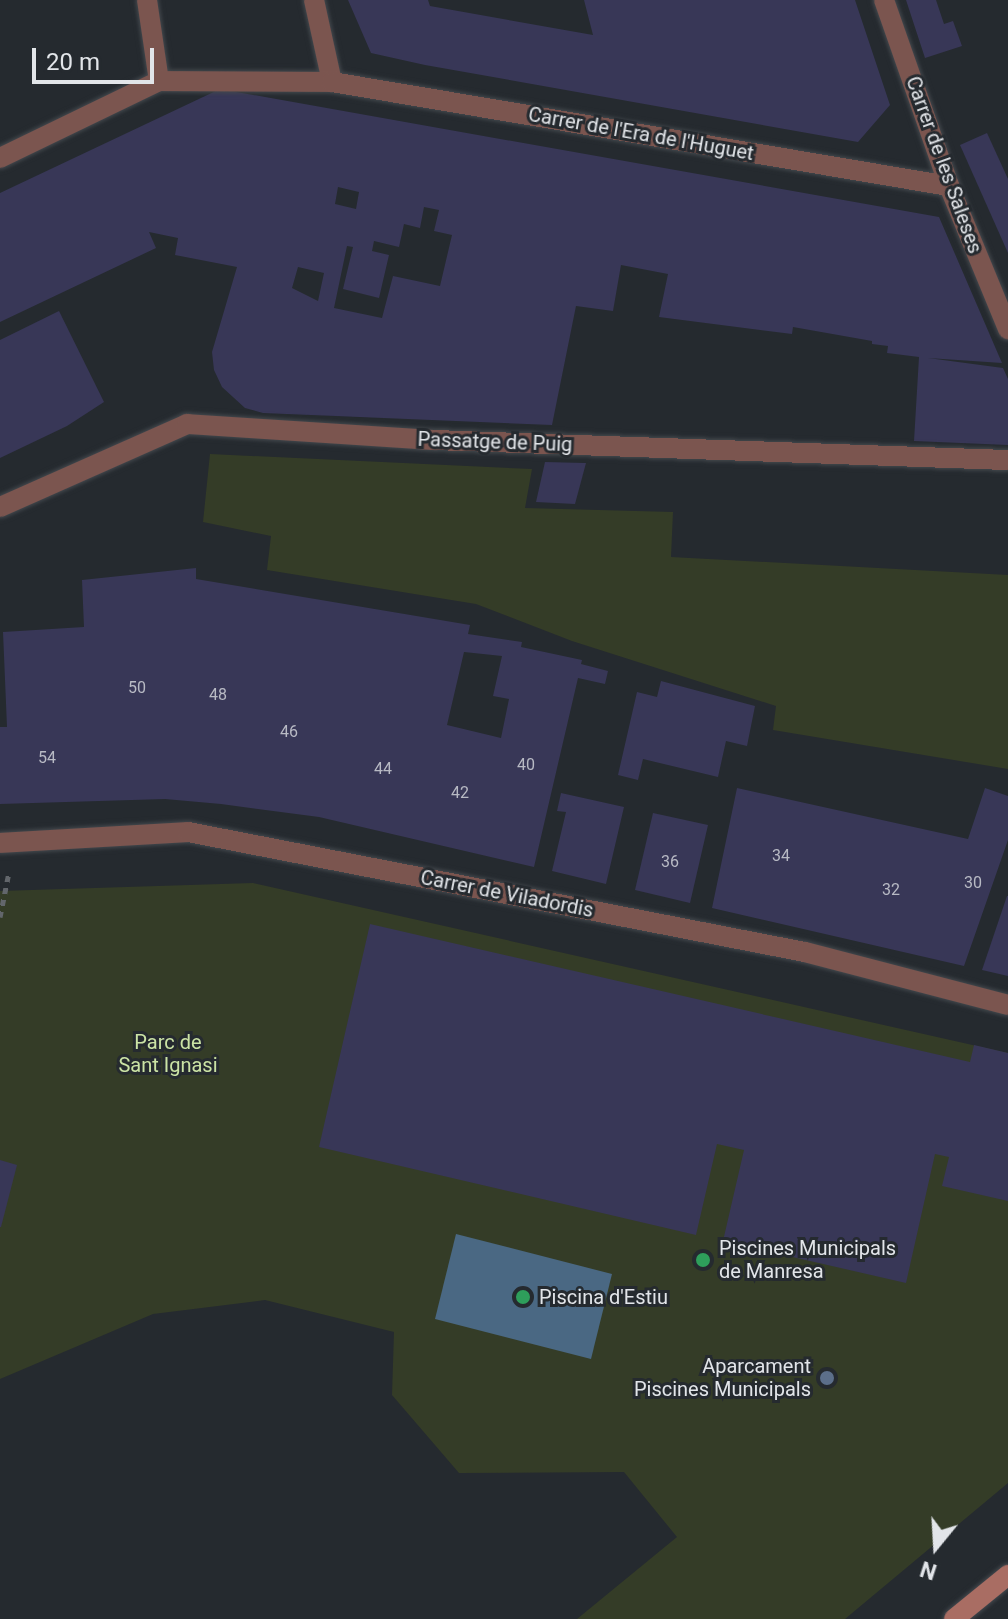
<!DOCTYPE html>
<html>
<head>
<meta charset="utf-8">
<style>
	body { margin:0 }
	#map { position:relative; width:1008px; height:1619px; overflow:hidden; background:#252a2f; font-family:Roboto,sans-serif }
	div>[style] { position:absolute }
	.green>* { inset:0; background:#343c27 }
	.water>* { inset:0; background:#4a6883 }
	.building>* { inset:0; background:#383757 }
	.path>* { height:5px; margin-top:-2.5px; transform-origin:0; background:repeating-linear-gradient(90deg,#62666b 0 6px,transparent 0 12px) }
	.roads { filter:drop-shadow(0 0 2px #43484d) drop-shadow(0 0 2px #43484d) }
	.street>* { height:20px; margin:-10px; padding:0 10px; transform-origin:10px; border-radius:10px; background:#7b554f }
	.secondary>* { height:20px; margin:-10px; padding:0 10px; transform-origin:10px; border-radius:10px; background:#a96d63 }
	.dots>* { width:22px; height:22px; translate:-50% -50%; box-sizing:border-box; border:4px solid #252a2f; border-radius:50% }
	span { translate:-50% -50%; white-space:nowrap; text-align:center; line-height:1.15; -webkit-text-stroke:6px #252a2f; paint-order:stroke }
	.number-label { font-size:16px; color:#b8bac4 }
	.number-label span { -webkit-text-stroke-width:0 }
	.street-label { font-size:20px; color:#e2e5e9 }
	.park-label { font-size:20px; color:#cbe3a5 }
	.poi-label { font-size:20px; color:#e2e5e9 }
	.left { translate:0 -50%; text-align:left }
	.right { translate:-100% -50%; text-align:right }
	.north { position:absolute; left:896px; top:1507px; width:80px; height:80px; -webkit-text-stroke:6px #252a2f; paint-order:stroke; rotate:198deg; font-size:22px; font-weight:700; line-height:32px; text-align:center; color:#e2e5e9 }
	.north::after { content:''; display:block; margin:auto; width:28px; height:36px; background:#e2e5e9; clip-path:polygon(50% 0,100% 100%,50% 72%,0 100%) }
	.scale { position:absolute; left:32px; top:48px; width:122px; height:36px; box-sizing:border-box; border:4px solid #e2e5e9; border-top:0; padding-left:10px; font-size:24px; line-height:28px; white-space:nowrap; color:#e2e5e9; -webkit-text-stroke:6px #252a2f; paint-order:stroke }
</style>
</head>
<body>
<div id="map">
	<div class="green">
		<i style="clip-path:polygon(210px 454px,532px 469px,525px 508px,673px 512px,671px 557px,1008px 575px,1008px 769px,773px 730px,776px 706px,572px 641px,476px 604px,267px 570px,271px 536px,203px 522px)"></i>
		<i style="clip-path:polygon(253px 883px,1008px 1053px,1008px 1483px,845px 1619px,577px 1619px,677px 1537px,624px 1472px,459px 1473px,392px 1395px,394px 1332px,265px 1300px,153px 1314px,0 1379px,0 891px)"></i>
	</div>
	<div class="water">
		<i style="clip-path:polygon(456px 1234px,612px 1274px,591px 1359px,435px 1319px)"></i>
	</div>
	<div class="building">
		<i style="clip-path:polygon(348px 0,428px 0,430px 6px,593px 35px,584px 0,855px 0,890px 105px,858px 142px,425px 65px,371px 53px)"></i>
		<i style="clip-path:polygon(906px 0,936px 0,944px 24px,953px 21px,962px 46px,925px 58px)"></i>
		<i style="clip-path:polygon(evenodd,220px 89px,939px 217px,1002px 363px,928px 358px,1003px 368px,1008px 379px,1008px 445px,914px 441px,919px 357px,887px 353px,888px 346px,872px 344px,872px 341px,793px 327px,792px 334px,659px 317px,668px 274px,621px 265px,613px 311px,576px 306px,552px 425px,263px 413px,245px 408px,222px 387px,214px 370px,212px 352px,237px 267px,175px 255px,178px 238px,149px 232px,156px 248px,0 322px,0 193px,220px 89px,338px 187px,359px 192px,356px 209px,335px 204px,338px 187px,220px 89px,424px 207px,439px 210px,434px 231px,452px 235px,440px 286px,393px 276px,382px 318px,334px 308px,347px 246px,353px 247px,343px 289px,379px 298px,389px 255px,372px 251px,374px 241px,399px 247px,404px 224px,420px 228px,424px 207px,220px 89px,298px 267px,324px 273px,318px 301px,292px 288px,298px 267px)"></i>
		<i style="clip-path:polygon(987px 133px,1008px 179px,1008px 253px,960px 145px)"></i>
		<i style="clip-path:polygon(59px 311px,104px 402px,67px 426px,0 458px,0 340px)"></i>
		<i style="clip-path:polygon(545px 462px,586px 463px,575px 504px,536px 502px)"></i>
		<i style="clip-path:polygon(evenodd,196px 568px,196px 579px,470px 625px,468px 634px,522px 642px,521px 647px,582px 660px,581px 664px,608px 671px,605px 684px,578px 678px,534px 867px,319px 817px,221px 804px,165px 799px,0 804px,0 727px,7px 727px,3px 632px,84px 627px,82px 580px,196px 568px,464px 652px,502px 656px,493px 696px,509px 699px,501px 738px,447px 725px,464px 652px)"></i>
		<i style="clip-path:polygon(661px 681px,755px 706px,747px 746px,726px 741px,718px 777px,643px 759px,638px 780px,618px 775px,637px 692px,657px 697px)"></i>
		<i style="clip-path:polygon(737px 788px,968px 839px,985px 788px,1008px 796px,1008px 840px,964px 966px,712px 908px)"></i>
		<i style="clip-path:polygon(561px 793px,624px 807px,606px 884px,552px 871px,566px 812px,557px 811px)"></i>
		<i style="clip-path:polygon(653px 813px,708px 825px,690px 903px,635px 890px)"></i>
		<i style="clip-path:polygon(1007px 896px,1008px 896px,1008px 976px,982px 970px)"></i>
		<i style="clip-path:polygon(370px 924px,970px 1062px,974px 1045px,1008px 1053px,1008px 1201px,942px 1186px,949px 1157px,935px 1154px,906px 1283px,723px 1241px,744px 1150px,717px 1144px,696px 1235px,319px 1147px)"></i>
		<i style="clip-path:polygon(0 1160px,17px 1165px,1px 1227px,0 1227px)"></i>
	</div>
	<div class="path">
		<i style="left:0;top:917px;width:46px;rotate:-78.7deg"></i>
	</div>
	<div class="roads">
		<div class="street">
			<i style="left:147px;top:0;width:82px;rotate:81.6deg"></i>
			<i style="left:314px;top:0;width:84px;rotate:77.6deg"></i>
			<i style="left:884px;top:0;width:197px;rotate:70.7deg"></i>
			<i style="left:949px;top:186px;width:155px;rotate:67.6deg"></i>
			<i style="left:0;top:158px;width:177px;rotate:-25.8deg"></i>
			<i style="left:159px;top:81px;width:173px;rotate:0.3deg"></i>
			<i style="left:332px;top:82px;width:626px;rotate:9.57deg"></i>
			<i style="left:0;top:507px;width:205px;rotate:-23.9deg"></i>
			<i style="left:187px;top:424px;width:248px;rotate:3.7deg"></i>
			<i style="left:434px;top:440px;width:574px;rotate:2deg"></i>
			<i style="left:0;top:843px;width:188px;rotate:-3.3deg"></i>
			<i style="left:188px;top:832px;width:629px;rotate:11.01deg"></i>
			<i style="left:805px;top:952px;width:210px;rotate:14.6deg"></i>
		</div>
		<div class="secondary">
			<i style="left:954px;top:1619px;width:70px;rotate:-39.2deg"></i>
		</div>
	</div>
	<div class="dots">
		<i style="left:703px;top:1260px;background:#2e9e5b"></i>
		<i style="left:523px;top:1297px;background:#2e9e5b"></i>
		<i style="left:827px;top:1378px;background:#5c6f8a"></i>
	</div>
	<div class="number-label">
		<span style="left:137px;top:688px">50</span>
		<span style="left:218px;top:695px">48</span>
		<span style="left:289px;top:732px">46</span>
		<span style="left:47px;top:758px">54</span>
		<span style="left:526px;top:765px">40</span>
		<span style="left:383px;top:769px">44</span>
		<span style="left:460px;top:793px">42</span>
		<span style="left:781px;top:856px">34</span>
		<span style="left:670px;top:862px">36</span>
		<span style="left:973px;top:883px">30</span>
		<span style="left:891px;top:890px">32</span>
	</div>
	<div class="street-label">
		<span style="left:641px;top:134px;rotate:10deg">Carrer de l'Era de l'Huguet</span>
		<span style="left:944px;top:165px;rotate:70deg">Carrer de les Saleses</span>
		<span style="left:495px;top:442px;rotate:2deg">Passatge de Puig</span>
		<span style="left:507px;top:894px;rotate:11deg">Carrer de Viladordis</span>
	</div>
	<div class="park-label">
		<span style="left:168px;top:1054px">Parc de<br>Sant Ignasi</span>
	</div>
	<div class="poi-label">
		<span class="left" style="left:719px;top:1260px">Piscines Municipals<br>de Manresa</span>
		<span class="left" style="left:539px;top:1297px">Piscina d'Estiu</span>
		<span class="right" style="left:811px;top:1378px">Aparcament<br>Piscines Municipals</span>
	</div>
	<div class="north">N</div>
	<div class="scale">20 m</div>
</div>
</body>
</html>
